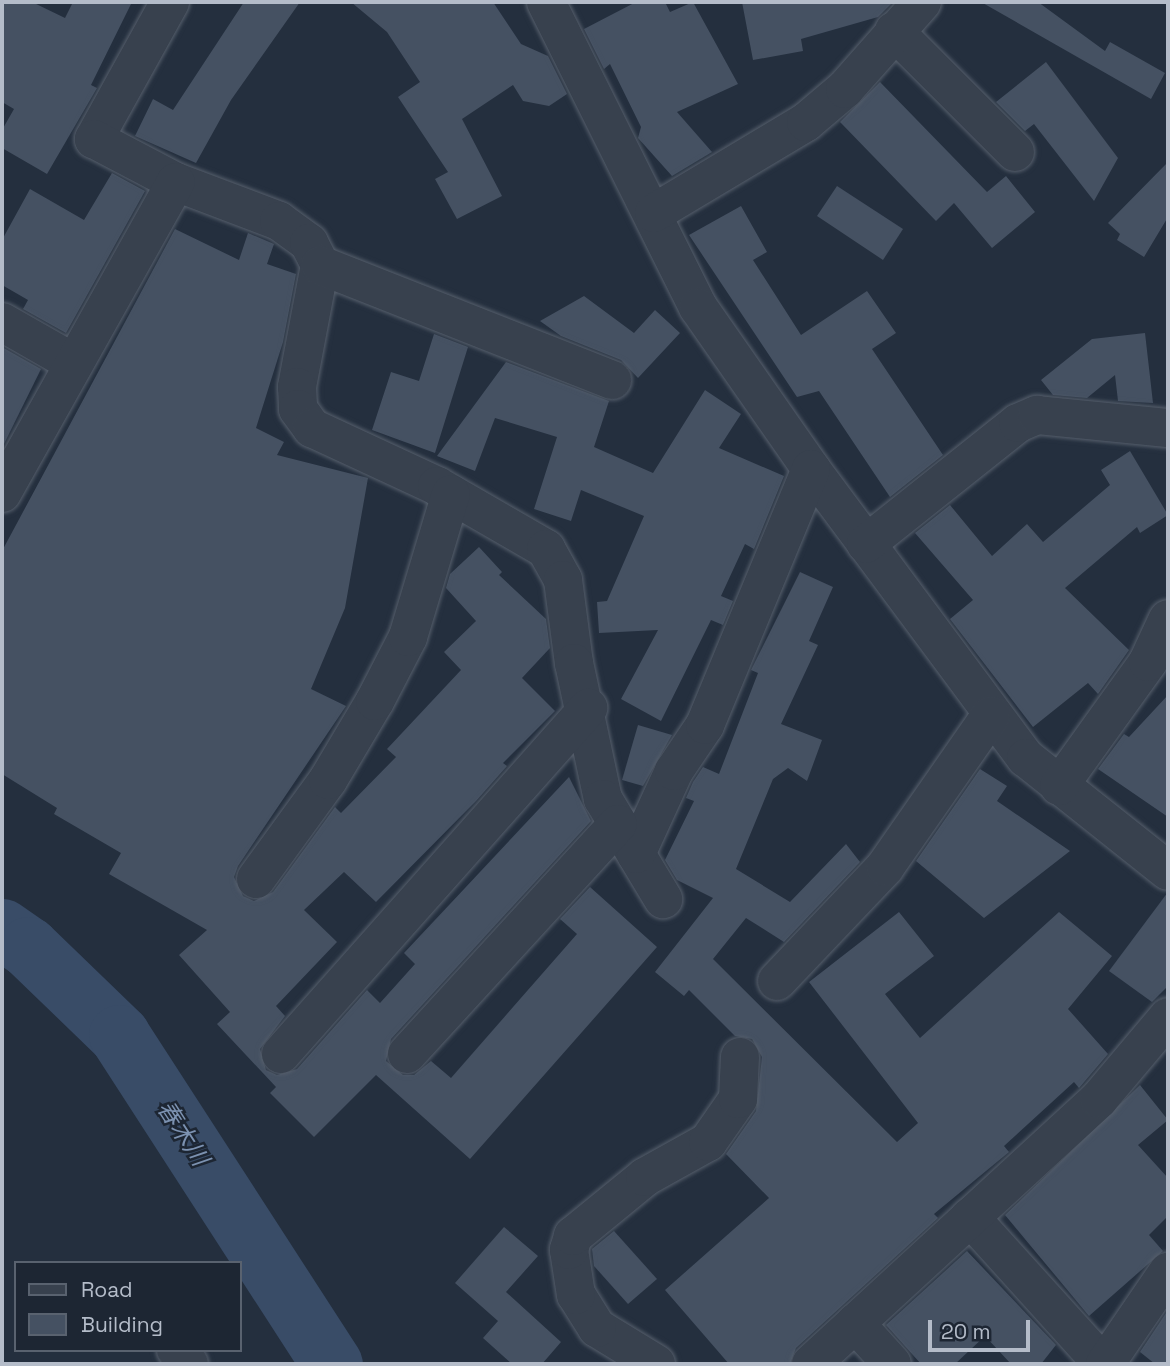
<!DOCTYPE html>
<html>
<head>
<meta charset="utf-8">
<style>
	body { margin:0 }
	#map { position:relative; width:1170px; height:1366px; overflow:hidden; background:#242f3e; font-family:"Space Grotesk","Noto Sans JP",sans-serif }
	div>[style] { position:absolute }
	.river>* { height:61px; margin:-30.5px; padding:0 30.5px; transform-origin:30.5px; border-radius:30.5px; background:#394c67 }
	.building>* { inset:0; background:#455162 }
	.roads { filter:drop-shadow(0 0 2px #565f6c) drop-shadow(0 0 2px #565f6c) }
	.minor>* { height:38px; margin:-19px; padding:0 19px; transform-origin:19px; border-radius:19px; background:#38414e }
	span { translate:-50% -50%; white-space:nowrap; text-align:center; line-height:1.15; -webkit-text-stroke:5px #1d2633; paint-order:stroke }
	.water-label { font-size:24px; color:#7c92b1; font-style:italic }
	.frame { position:absolute; inset:0; border:4px solid #b4bcc9; pointer-events:none }
	.legend { position:absolute; left:14px; top:1261px; width:228px; height:91px; box-sizing:border-box; background:#1d2633; border:2px solid #59626f; margin:0; padding:9px 12px; list-style:none; font-size:21px; color:#b4bcc9 }
	.legend li { display:flex; align-items:center; gap:14px; height:35px }
	.legend b { width:35px; border:2px solid #59626f }
	.scale { position:absolute; left:928px; top:1320px; width:102px; height:32px; box-sizing:border-box; border:4px solid #b4bcc9; border-top:0; padding-left:9px; font-size:21px; line-height:24px; white-space:nowrap; color:#b4bcc9; -webkit-text-stroke:5px #1d2633; paint-order:stroke }
</style>
</head>
<body>
<div id="map">
	<div class="river">
		<i style="left:2px;top:929px;width:32px;rotate:35deg"></i>
		<i style="left:28px;top:947px;width:127px;rotate:44deg"></i>
		<i style="left:119px;top:1035px;width:392px;rotate:57.1deg"></i>
	</div>
	<div class="building">
		<i style="clip-path:polygon(2px 2px,32px 2px,65px 18px,73px 2px,132px 2px,91px 85px,97px 88px,47px 174px,2px 148px,2px 130px,14px 109px,2px 102px)"></i>
		<i style="clip-path:polygon(244px 2px,300px 2px,231px 100px,196px 163px,135px 136px,153px 99px,173px 110px)"></i>
		<i style="clip-path:polygon(351px 2px,493px 2px,521px 44px,548px 56px,567px 94px,549px 106px,523px 101px,513px 85px,462px 119px,502px 196px,457px 219px,435px 179px,448px 172px,398px 97px,420px 82px,387px 32px)"></i>
		<i style="clip-path:polygon(636px 2px,665px 2px,670px 12px,693px 2px,738px 84px,677px 112px,712px 152px,672px 176px,638px 138px,641px 127px,610px 64px,604px 69px,584px 29px)"></i>
		<i style="clip-path:polygon(742px 2px,893px 2px,878px 17px,801px 39px,803px 51px,753px 60px)"></i>
		<i style="clip-path:polygon(981px 2px,1038px 2px,1105px 51px,1110px 42px,1165px 73px,1151px 99px)"></i>
		<i style="clip-path:polygon(1046px 62px,1118px 158px,1094px 201px,1034px 124px,1025px 131px,996px 102px)"></i>
		<i style="clip-path:polygon(880px 82px,987px 192px,1006px 176px,1035px 212px,992px 248px,954px 203px,936px 221px,840px 122px)"></i>
		<i style="clip-path:polygon(1168px 162px,1168px 217px,1144px 257px,1117px 240px,1120px 234px,1108px 223px)"></i>
		<i style="clip-path:polygon(112px 173px,145px 191px,66px 333px,23px 309px,28px 300px,2px 285px,2px 240px,30px 189px,84px 220px)"></i>
		<i style="clip-path:polygon(837px 186px,903px 229px,883px 260px,817px 216px)"></i>
		<i style="clip-path:polygon(741px 206px,767px 252px,753px 260px,801px 335px,867px 291px,896px 333px,872px 349px,943px 455px,890px 497px,819px 391px,797px 397px,689px 235px)"></i>
		<i style="clip-path:polygon(175px 229px,239px 260px,248px 233px,274px 244px,267px 264px,296px 274px,283px 342px,256px 428px,284px 442px,277px 455px,368px 478px,345px 608px,311px 689px,346px 706px,238px 866px,234px 877px,243px 896px,254px 901px,273px 892px,335px 807px,341px 813px,396px 757px,387px 749px,461px 670px,444px 652px,476px 621px,446px 588px,450px 574px,479px 547px,502px 572px,499px 575px,546px 619px,550px 648px,522px 678px,555px 711px,503px 763px,507px 766px,476px 801px,376px 902px,344px 872px,304px 910px,337px 942px,276px 1006px,285px 1016px,260px 1049px,266px 1070px,277px 1075px,297px 1069px,367px 990px,380px 1003px,415px 964px,404px 953px,569px 777px,591px 821px,391px 1039px,386px 1061px,403px 1075px,414px 1075px,431px 1061px,451px 1078px,577px 934px,560px 919px,590px 887px,657px 947px,470px 1159px,376px 1075px,314px 1137px,270px 1093px,276px 1087px,217px 1024px,230px 1012px,179px 955px,207px 930px,109px 874px,121px 853px,54px 814px,57px 808px,2px 774px,2px 551px)"></i>
		<i style="clip-path:polygon(584px 296px,634px 333px,655px 310px,680px 333px,638px 378px,621px 360px,561px 336px,540px 321px)"></i>
		<i style="clip-path:polygon(1145px 333px,1153px 403px,1118px 401px,1115px 375px,1087px 398px,1053px 395px,1041px 380px,1092px 339px)"></i>
		<i style="clip-path:polygon(434px 334px,468px 347px,435px 453px,372px 430px,391px 372px,419px 381px)"></i>
		<i style="clip-path:polygon(2px 347px,41px 369px,2px 448px)"></i>
		<i style="clip-path:polygon(506px 362px,609px 401px,594px 447px,653px 473px,705px 390px,741px 414px,719px 448px,784px 476px,754px 549px,745px 544px,721px 596px,733px 601px,723px 625px,711px 620px,661px 721px,621px 699px,658px 630px,599px 633px,597px 602px,607px 601px,644px 516px,581px 490px,571px 521px,534px 509px,557px 437px,495px 418px,475px 471px,437px 456px)"></i>
		<i style="clip-path:polygon(1130px 451px,1168px 515px,1140px 533px,1137px 527px,1065px 588px,1129px 650px,1098px 694px,1088px 683px,1033px 727px,950px 619px,973px 600px,915px 533px,950px 505px,992px 556px,1027px 524px,1043px 542px,1110px 485px,1101px 470px)"></i>
		<i style="clip-path:polygon(800px 572px,833px 587px,809px 641px,818px 645px,781px 724px,822px 740px,807px 781px,788px 768px,773px 779px,736px 869px,790px 902px,846px 844px,860px 862px,784px 942px,746px 918px,713px 959px,897px 1142px,918px 1123px,809px 982px,899px 912px,934px 956px,885px 994px,920px 1038px,1059px 912px,1112px 956px,1068px 1009px,1108px 1054px,1079px 1088px,1074px 1082px,1004px 1146px,1009px 1152px,934px 1214px,938px 1218px,796px 1348px,790px 1364px,729px 1364px,665px 1290px,769px 1198px,726px 1154px,756px 1111px,762px 1057px,752px 1039px,735px 1036px,689px 990px,684px 996px,655px 972px,713px 898px,677px 880px,665px 860px,694px 801px,686px 798px,693px 782px,703px 767px,719px 774px,758px 673px,751px 670px)"></i>
		<i style="clip-path:polygon(1168px 695px,1168px 817px,1098px 769px,1124px 734px,1129px 737px)"></i>
		<i style="clip-path:polygon(638px 725px,672px 735px,643px 786px,622px 780px)"></i>
		<i style="clip-path:polygon(980px 769px,1007px 786px,997px 801px,1070px 851px,984px 918px,916px 861px)"></i>
		<i style="clip-path:polygon(1168px 892px,1168px 986px,1152px 1002px,1109px 971px)"></i>
		<i style="clip-path:polygon(1140px 1085px,1168px 1120px,1138px 1145px,1168px 1178px,1168px 1216px,1149px 1235px,1163px 1251px,1089px 1316px,1005px 1215px)"></i>
		<i style="clip-path:polygon(504px 1227px,538px 1256px,506px 1292px,561px 1342px,542px 1364px,512px 1364px,483px 1338px,498px 1321px,455px 1283px)"></i>
		<i style="clip-path:polygon(614px 1231px,657px 1279px,628px 1304px,594px 1266px,592px 1249px)"></i>
		<i style="clip-path:polygon(967px 1251px,1056px 1345px,1041px 1364px,1011px 1364px,985px 1336px,955px 1364px,921px 1364px,886px 1325px)"></i>
		<i style="clip-path:polygon(1168px 1310px,1168px 1364px,1155px 1364px,1140px 1352px)"></i>
	</div>
	<div class="roads">
		<div class="minor">
			<i style="left:170px;top:2px;width:157px;rotate:119deg"></i>
			<i style="left:94px;top:139px;width:93px;rotate:27.7deg"></i>
			<i style="left:176px;top:182px;width:110px;rotate:20.7deg"></i>
			<i style="left:279px;top:221px;width:37px;rotate:36deg"></i>
			<i style="left:309px;top:243px;width:25px;rotate:63deg"></i>
			<i style="left:320px;top:265px;width:124px;rotate:100.7deg"></i>
			<i style="left:297px;top:387px;width:22px;rotate:87deg"></i>
			<i style="left:298px;top:409px;width:24px;rotate:54deg"></i>
			<i style="left:312px;top:428px;width:138px;rotate:24.9deg"></i>
			<i style="left:437px;top:486px;width:126px;rotate:30deg"></i>
			<i style="left:546px;top:549px;width:35px;rotate:61deg"></i>
			<i style="left:563px;top:580px;width:84px;rotate:82.5deg"></i>
			<i style="left:574px;top:663px;width:139px;rotate:78deg"></i>
			<i style="left:603px;top:799px;width:117px;rotate:59deg"></i>
			<i style="left:546px;top:2px;width:341px;rotate:63.5deg"></i>
			<i style="left:698px;top:307px;width:198px;rotate:55.1deg"></i>
			<i style="left:811px;top:469px;width:360px;rotate:53.4deg"></i>
			<i style="left:1026px;top:758px;width:181px;rotate:38.5deg"></i>
			<i style="left:894px;top:31px;width:171px;rotate:45deg"></i>
			<i style="left:654px;top:213px;width:177px;rotate:-30.9deg"></i>
			<i style="left:806px;top:122px;width:51px;rotate:-40.2deg"></i>
			<i style="left:845px;top:89px;width:116px;rotate:-48.5deg"></i>
			<i style="left:320px;top:265px;width:314px;rotate:21.5deg"></i>
			<i style="left:2px;top:322px;width:83px;rotate:29.7deg"></i>
			<i style="left:2px;top:493px;width:356px;rotate:-60.8deg"></i>
			<i style="left:866px;top:544px;width:194px;rotate:-38.5deg"></i>
			<i style="left:1018px;top:423px;width:21px;rotate:-23deg"></i>
			<i style="left:1037px;top:415px;width:132px;rotate:5.7deg"></i>
			<i style="left:1059px;top:786px;width:153px;rotate:-54.3deg"></i>
			<i style="left:1148px;top:662px;width:47px;rotate:-65.1deg"></i>
			<i style="left:636px;top:854px;width:91px;rotate:-65.4deg"></i>
			<i style="left:674px;top:771px;width:55px;rotate:-56deg"></i>
			<i style="left:705px;top:725px;width:277px;rotate:-67.5deg"></i>
			<i style="left:256px;top:879px;width:122px;rotate:-54deg"></i>
			<i style="left:328px;top:780px;width:92px;rotate:-59.3deg"></i>
			<i style="left:375px;top:701px;width:72px;rotate:-62.7deg"></i>
			<i style="left:408px;top:637px;width:149px;rotate:-73.3deg"></i>
			<i style="left:777px;top:981px;width:157px;rotate:-46.5deg"></i>
			<i style="left:885px;top:867px;width:185px;rotate:-55.1deg"></i>
			<i style="left:281px;top:1054px;width:463px;rotate:-48.4deg"></i>
			<i style="left:407px;top:1054px;width:312px;rotate:-47.5deg"></i>
			<i style="left:970px;top:1217px;width:198px;rotate:47.9deg"></i>
			<i style="left:855px;top:1323px;width:55px;rotate:47.9deg"></i>
			<i style="left:176px;top:1350px;width:19px;rotate:47deg"></i>
			<i style="left:656px;top:1364px;width:69px;rotate:-148.6deg"></i>
			<i style="left:597px;top:1328px;width:39px;rotate:-122deg"></i>
			<i style="left:576px;top:1295px;width:46px;rotate:-98.8deg"></i>
			<i style="left:569px;top:1250px;width:15px;rotate:-74deg"></i>
			<i style="left:573px;top:1236px;width:93px;rotate:-39.3deg"></i>
			<i style="left:645px;top:1177px;width:72px;rotate:-29.1deg"></i>
			<i style="left:708px;top:1142px;width:52px;rotate:-55.1deg"></i>
			<i style="left:738px;top:1099px;width:42px;rotate:-87.3deg"></i>
			<i style="left:811px;top:1364px;width:391px;rotate:-42.6deg"></i>
			<i style="left:1099px;top:1099px;width:107px;rotate:-49.9deg"></i>
			<i style="left:1105px;top:1364px;width:112px;rotate:-55.6deg"></i>
		</div>
	</div>
	<div class="water-label">
		<span style="left:183px;top:1133px;rotate:57deg">春木川</span>
	</div>
	<div class="frame"></div>
	<ul class="legend">
	<li><b style="height:9px;background:#38414e"></b>Road</li>
	<li><b style="height:19px;background:#455162"></b>Building</li>
	</ul>
	<div class="scale">20 m</div>
</div>
</body>
</html>
